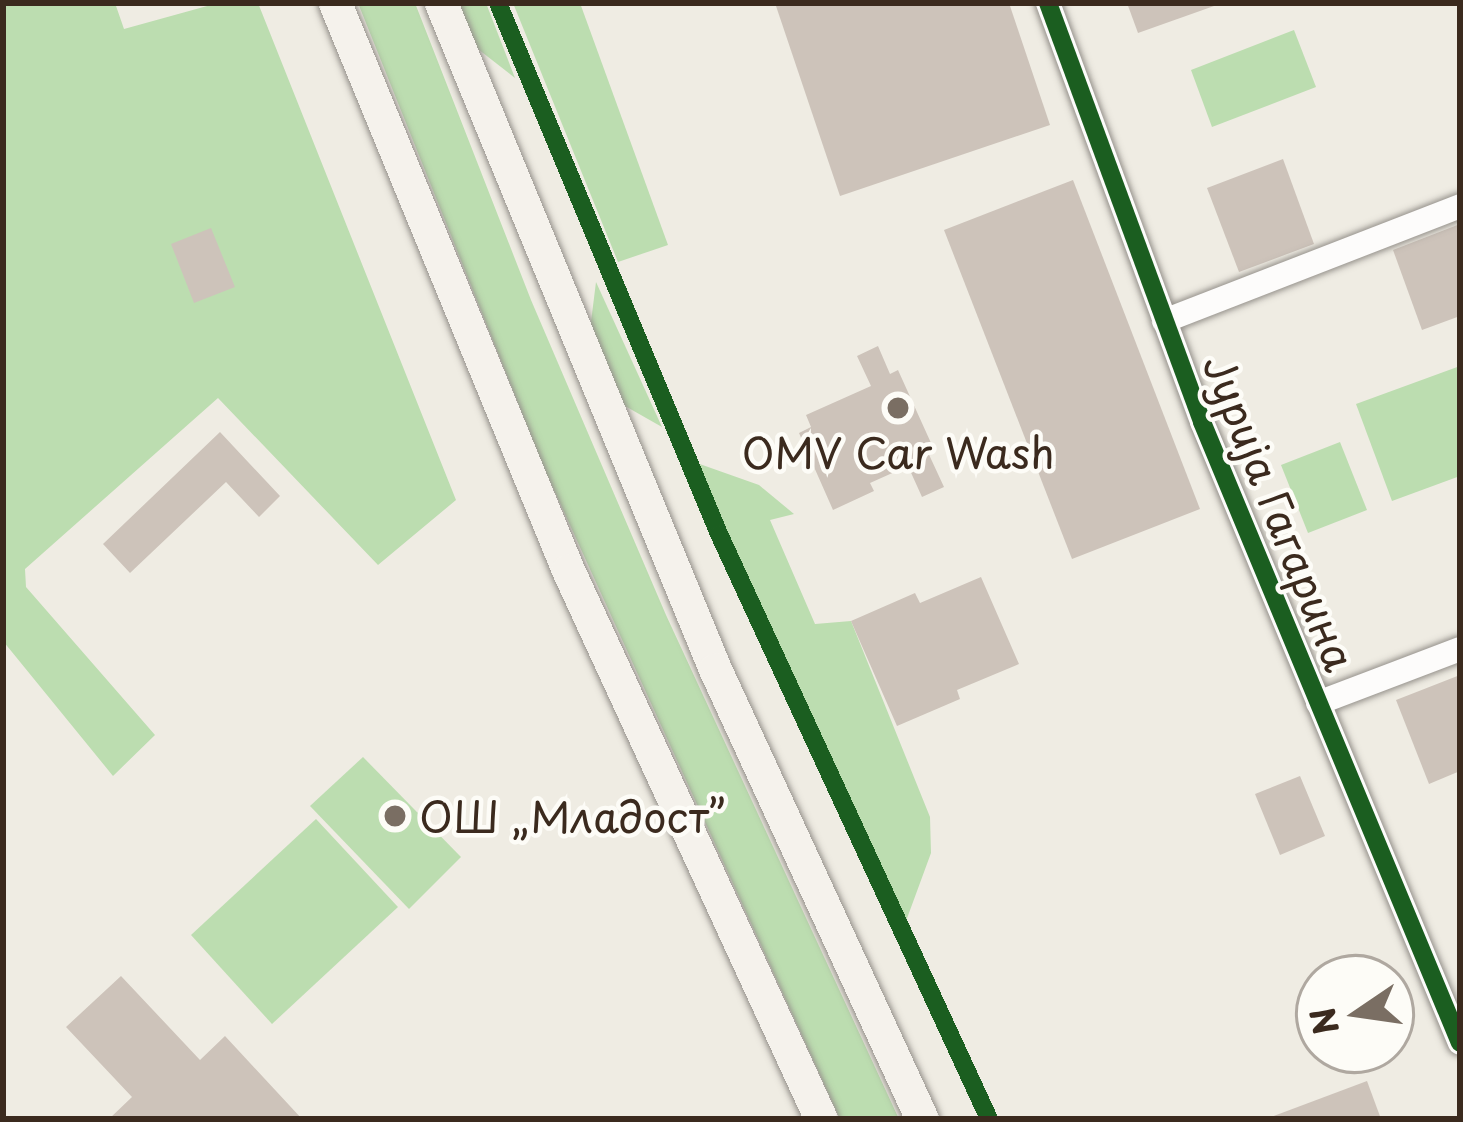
<!DOCTYPE html>
<html>
<head>
<meta charset="utf-8">
<style>
	body { margin:0 }
	#map { position:relative; width:1463px; height:1122px; overflow:hidden; background:#efece3; font-family:"Playpen Sans",sans-serif }
	div>[style] { position:absolute }
	.green>* { inset:0; background:#bcddb0 }
	.building>* { inset:0; background:#cdc3ba }
	.roads { filter:drop-shadow(0 0 3px #96928c) drop-shadow(0 0 3px #96928c) }
	.minor>* { height:24px; margin:-12px; padding:0 12px; transform-origin:12px; border-radius:12px; background:#fdfcfb }
	.secondary>* { height:33px; margin:-16.5px; padding:0 16.5px; transform-origin:16.5px; border-radius:16.5px; background:#f5f2ec }
	.cycleway>* { height:18px; margin:-9px; padding:0 9px; transform-origin:9px; border-radius:9px; background:#1b5e20 }
	.dots>* { width:33px; height:33px; translate:-50% -50%; box-sizing:border-box; border:6px solid #fdfcf7; border-radius:50% }
	span { translate:-50% -50%; white-space:nowrap; text-align:center; line-height:1.15; -webkit-text-stroke:9px #fdfcf7; paint-order:stroke }
	.poi-label { font-size:42px; color:#3b2a1e }
	.left { translate:0 -50%; text-align:left }
	.street-label { font-size:42px; color:#3b2a1e }
	.frame { position:absolute; inset:0; border:6px solid #3b2a1e; pointer-events:none }
	.north { position:absolute; left:1295px; top:954px; width:120px; height:120px; box-sizing:border-box; background:#fdfcf7; border:3px solid #afa8a0; border-radius:50%; rotate:257deg; font-size:33px; font-weight:700; line-height:48px; text-align:center; color:#3b2a1e }
	.north::after { content:''; display:block; margin:auto; width:42px; height:54px; background:#7a6e63; clip-path:polygon(50% 0,100% 100%,50% 72%,0 100%) }
</style>
</head>
<body>
<div id="map">
	<div class="green">
		<i style="clip-path:polygon(3px 3px,115px 3px,124px 29px,218px 3px,258px 3px,456px 500px,378px 565px,218px 398px,25px 569px,26px 587px,155px 735px,113px 776px,3px 641px)"></i>
		<i style="clip-path:polygon(358px 3px,415px 3px,531px 300px,666px 615px,899px 1119px,840px 1119px,544px 468px)"></i>
		<i style="clip-path:polygon(458px 3px,486px 3px,515px 78px,474px 46px)"></i>
		<i style="clip-path:polygon(513px 3px,580px 3px,668px 245px,618px 262px)"></i>
		<i style="clip-path:polygon(1294px 30px,1316px 87px,1212px 127px,1191px 70px)"></i>
		<i style="clip-path:polygon(596px 282px,662px 427px,625px 406px,590px 330px)"></i>
		<i style="clip-path:polygon(1460px 366px,1460px 476px,1392px 501px,1356px 404px)"></i>
		<i style="clip-path:polygon(1340px 442px,1367px 510px,1308px 533px,1281px 465px)"></i>
		<i style="clip-path:polygon(694px 462px,759px 485px,794px 514px,770px 520px,815px 624px,851px 621px,930px 817px,931px 853px,902px 932px)"></i>
		<i style="clip-path:polygon(363px 757px,461px 857px,409px 909px,310px 806px)"></i>
		<i style="clip-path:polygon(316px 819px,398px 907px,272px 1024px,191px 935px)"></i>
	</div>
	<div class="building">
		<i style="clip-path:polygon(775px 3px,1009px 3px,1050px 125px,840px 196px)"></i>
		<i style="clip-path:polygon(1127px 3px,1213px 3px,1214px 6px,1138px 33px)"></i>
		<i style="clip-path:polygon(1283px 159px,1314px 244px,1239px 272px,1207px 188px)"></i>
		<i style="clip-path:polygon(1073px 180px,1200px 509px,1072px 559px,944px 230px)"></i>
		<i style="clip-path:polygon(1460px 224px,1460px 316px,1422px 330px,1393px 250px)"></i>
		<i style="clip-path:polygon(211px 228px,235px 287px,194px 303px,171px 244px)"></i>
		<i style="clip-path:polygon(878px 346px,890px 374px,898px 370px,931px 443px,925px 446px,944px 487px,922px 497px,908px 466px,870px 483px,874px 491px,833px 510px,799px 433px,811px 427px,806px 415px,871px 386px,857px 356px)"></i>
		<i style="clip-path:polygon(220px 432px,280px 496px,259px 517px,226px 482px,130px 573px,103px 544px)"></i>
		<i style="clip-path:polygon(981px 577px,1019px 664px,957px 690px,960px 699px,897px 726px,851px 621px,915px 593px,920px 603px)"></i>
		<i style="clip-path:polygon(1460px 675px,1460px 771px,1429px 784px,1396px 700px)"></i>
		<i style="clip-path:polygon(1300px 776px,1325px 836px,1280px 855px,1255px 794px)"></i>
		<i style="clip-path:polygon(121px 976px,200px 1060px,225px 1036px,302px 1119px,109px 1119px,132px 1097px,66px 1027px)"></i>
		<i style="clip-path:polygon(1367px 1081px,1381px 1119px,1272px 1119px,1271px 1117px)"></i>
	</div>
	<div class="roads">
		<div class="minor">
			<i style="left:1048px;top:3px;width:446px;rotate:69.8deg"></i>
			<i style="left:1202px;top:422px;width:672px;rotate:67.44deg"></i>
			<i style="left:1164px;top:321px;width:318px;rotate:-21.2deg"></i>
			<i style="left:1318px;top:703px;width:152px;rotate:-20.8deg"></i>
		</div>
		<div class="secondary">
			<i style="left:335px;top:3px;width:613px;rotate:67.66deg"></i>
			<i style="left:568px;top:570px;width:604px;rotate:65.26deg"></i>
			<i style="left:441px;top:3px;width:720px;rotate:67.64deg"></i>
			<i style="left:715px;top:669px;width:495px;rotate:65.3deg"></i>
		</div>
	</div>
	<div class="cycleway">
		<i style="left:498px;top:3px;width:575px;rotate:67.4deg"></i>
		<i style="left:719px;top:534px;width:644px;rotate:65.22deg"></i>
		<i style="left:1048px;top:3px;width:446px;rotate:69.8deg"></i>
		<i style="left:1202px;top:422px;width:672px;rotate:67.44deg"></i>
	</div>
	<div class="dots">
		<i style="left:898px;top:408px;background:#7a6e63"></i>
		<i style="left:395px;top:816px;background:#7a6e63"></i>
	</div>
	<div class="poi-label">
		<span style="left:898px;top:452px">OMV Car Wash</span>
		<span class="left" style="left:419px;top:816px">ОШ „Младост”</span>
	</div>
	<div class="street-label">
		<span style="left:1280px;top:512px;rotate:68deg">Јурија Гагарина</span>
	</div>
	<div class="frame"></div>
	<div class="north">N</div>
</div>
</body>
</html>
